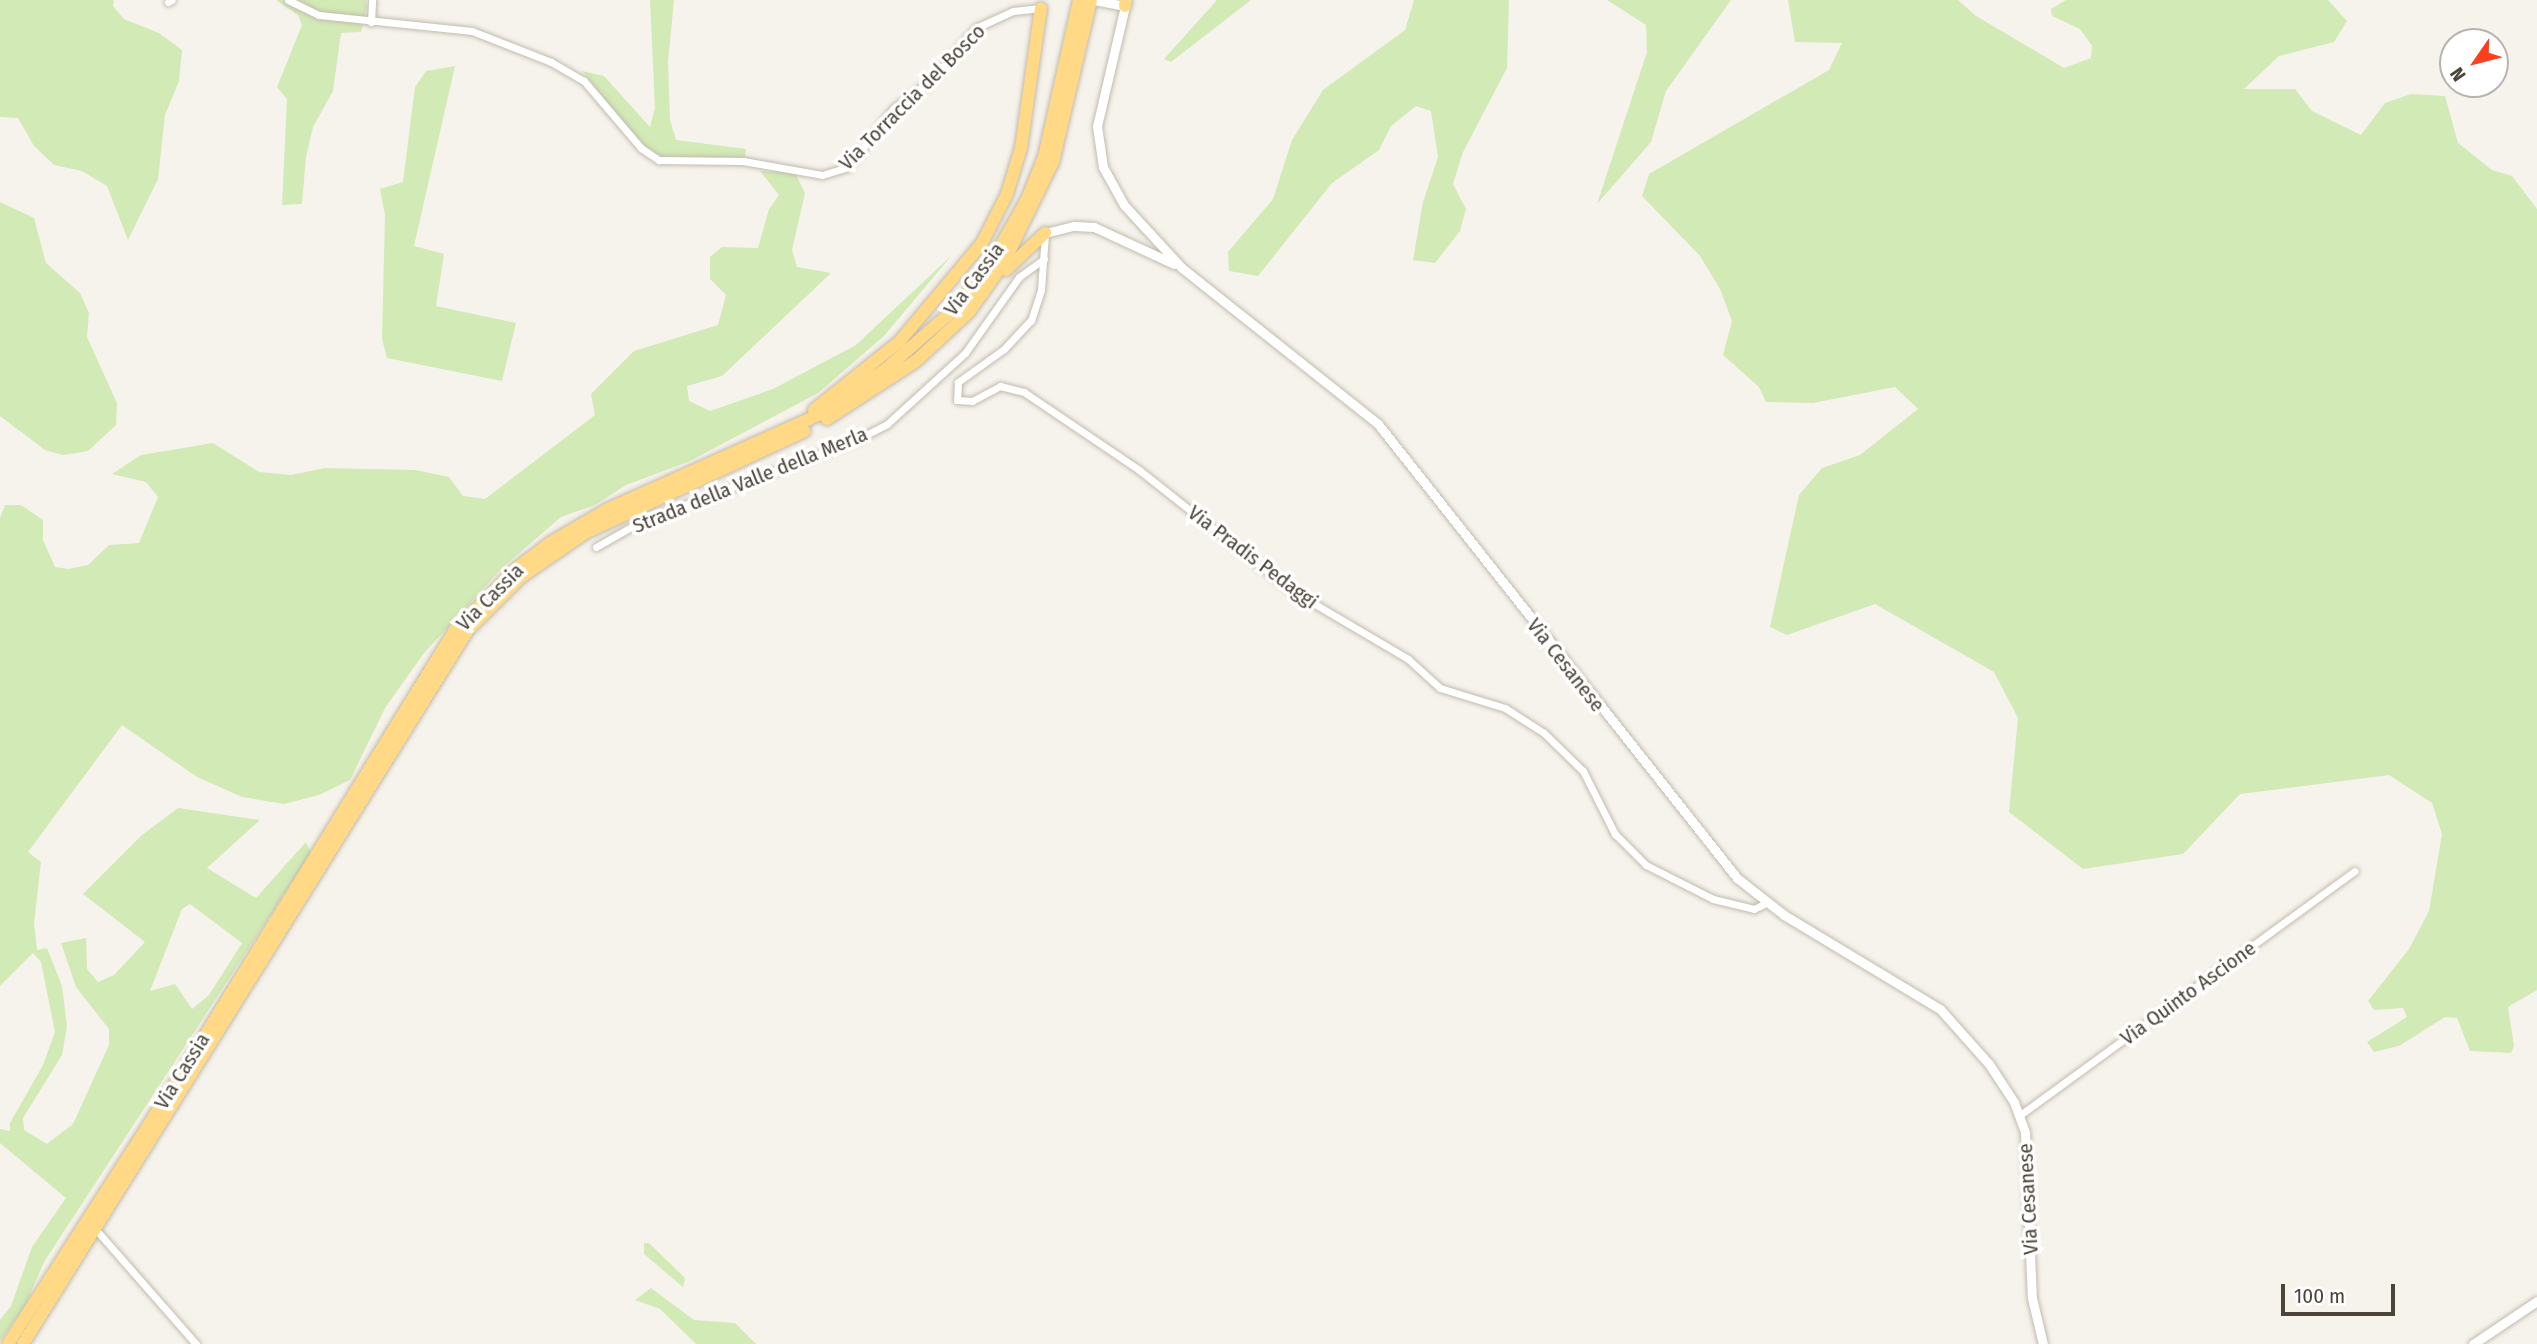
<!DOCTYPE html>
<html>
<head>
<meta charset="utf-8">
<style>
	body { margin:0 }
	#map { position:relative; width:2537px; height:1344px; overflow:hidden; background:#f6f3ec; font-family:"Fira Sans Condensed",sans-serif }
	div>[style] { position:absolute }
	.green>* { inset:0; background:#d2eab5 }
	.roads { filter:drop-shadow(0 0 2px #c2bbae) drop-shadow(0 0 2px #c2bbae) }
	.minor>* { height:7px; margin:-3.5px; padding:0 3.5px; transform-origin:3.5px; border-radius:3.5px; background:#fff }
	.tertiary>* { height:9px; margin:-4.5px; padding:0 4.5px; transform-origin:4.5px; border-radius:4.5px; background:#fff }
	.trunk>* { height:12px; margin:-6px; padding:0 6px; transform-origin:6px; border-radius:6px; background:#ffd985 }
	span { translate:-50% -50%; white-space:nowrap; text-align:center; line-height:1.15; -webkit-text-stroke:7px #fff; paint-order:stroke }
	.street-label { font-size:21px; color:#4b4439 }
	.north { position:absolute; left:2439px; top:28px; width:70px; height:70px; box-sizing:border-box; background:#fff; border:2px solid #b7b4b0; border-radius:50%; rotate:235deg; font-size:19px; font-weight:700; line-height:28px; text-align:center; color:#4b4439 }
	.north::after { content:''; display:block; margin:auto; width:24px; height:32px; background:#fc3f1d; clip-path:polygon(50% 0,100% 100%,50% 72%,0 100%) }
	.scale { position:absolute; left:2281px; top:1284px; width:114px; height:32px; box-sizing:border-box; border:4px solid #4b4439; border-top:0; padding-left:9px; font-size:21px; line-height:24px; white-space:nowrap; color:#4b4439; -webkit-text-stroke:5px #fff; paint-order:stroke }
</style>
</head>
<body>
<div id="map">
	<div class="green">
		<i style="clip-path:polygon(0 0,114px 0,113px 6px,124px 19px,159px 33px,182px 50px,179px 81px,165px 115px,158px 179px,128px 240px,107px 186px,82px 171px,54px 165px,34px 146px,18px 118px,0 117px)"></i>
		<i style="clip-path:polygon(276px 0,366px 0,367px 7px,361px 32px,341px 33px,333px 91px,313px 127px,306px 157px,302px 204px,282px 205px,287px 99px,277px 87px,302px 25px,298px 15px)"></i>
		<i style="clip-path:polygon(650px 0,674px 0,668px 62px,670px 120px,676px 140px,746px 149px,745px 157px,666px 159px,643px 147px,582px 71px,604px 76px,650px 127px,655px 108px)"></i>
		<i style="clip-path:polygon(1217px 0,1251px 0,1171px 62px,1164px 59px)"></i>
		<i style="clip-path:polygon(1414px 0,1509px 0,1507px 68px,1463px 152px,1453px 184px,1466px 209px,1460px 231px,1435px 263px,1413px 260px,1423px 202px,1438px 157px,1431px 111px,1416px 106px,1391px 126px,1379px 150px,1332px 183px,1258px 276px,1229px 271px,1228px 252px,1273px 199px,1292px 140px,1323px 90px,1405px 30px)"></i>
		<i style="clip-path:polygon(1607px 0,1731px 0,1666px 91px,1651px 142px,1597px 204px,1647px 52px,1646px 25px)"></i>
		<i style="clip-path:polygon(1788px 0,1958px 0,1976px 16px,2064px 68px,2091px 58px,2092px 46px,2080px 29px,2052px 16px,2051px 9px,2066px 0,2328px 0,2347px 21px,2334px 42px,2279px 56px,2244px 89px,2295px 89px,2312px 111px,2361px 135px,2385px 103px,2411px 94px,2445px 96px,2458px 143px,2492px 170px,2512px 176px,2537px 209px,2537px 990px,2508px 1007px,2514px 1046px,2511px 1053px,2470px 1051px,2457px 1018px,2445px 1017px,2399px 1046px,2374px 1052px,2367px 1042px,2407px 1017px,2403px 1008px,2374px 1010px,2368px 1001px,2409px 949px,2429px 911px,2442px 834px,2432px 803px,2389px 775px,2240px 794px,2183px 854px,2083px 869px,2009px 812px,2018px 718px,1994px 672px,1875px 604px,1787px 635px,1770px 627px,1799px 495px,1822px 468px,1860px 455px,1918px 409px,1895px 387px,1813px 403px,1766px 402px,1759px 387px,1723px 355px,1732px 321px,1720px 289px,1700px 256px,1642px 196px,1649px 174px,1829px 70px,1842px 43px,1795px 42px)"></i>
		<i style="clip-path:polygon(455px 66px,414px 246px,444px 254px,436px 306px,516px 323px,502px 381px,387px 358px,382px 339px,385px 215px,380px 189px,403px 182px,415px 87px,426px 71px)"></i>
		<i style="clip-path:polygon(evenodd,760px 171px,795px 173px,805px 193px,792px 250px,797px 267px,831px 273px,722px 376px,687px 386px,689px 401px,710px 411px,773px 389px,856px 345px,952px 255px,884px 336px,818px 393px,690px 461px,626px 485px,595px 505px,561px 517px,503px 567px,424px 653px,385px 708px,350px 780px,319px 795px,284px 804px,242px 797px,197px 777px,122px 725px,28px 852px,41px 862px,34px 923px,37px 950px,47px 948px,62px 986px,67px 1026px,62px 1055px,23px 1118px,24px 1130px,47px 1144px,73px 1124px,109px 1045px,109px 1029px,76px 987px,61px 943px,86px 938px,87px 969px,98px 982px,114px 975px,145px 942px,83px 894px,142px 835px,178px 808px,260px 820px,207px 868px,256px 898px,306px 842px,311px 853px,44px 1262px,26px 1304px,0 1341px,0 1320px,11px 1306px,32px 1247px,66px 1198px,0 1143px,0 1129px,10px 1131px,10px 1123px,43px 1065px,55px 1032px,41px 962px,33px 953px,0 986px,0 518px,5px 505px,21px 505px,43px 520px,43px 540px,55px 567px,68px 569px,88px 565px,109px 545px,139px 543px,158px 497px,146px 482px,112px 474px,141px 455px,213px 443px,259px 472px,291px 475px,325px 468px,415px 470px,449px 477px,463px 496px,485px 499px,595px 415px,591px 394px,634px 351px,718px 325px,726px 295px,710px 279px,710px 257px,722px 247px,758px 248px,769px 209px,779px 195px,760px 171px,190px 904px,242px 943px,209px 995px,192px 1009px,175px 984px,150px 991px,182px 909px,190px 904px)"></i>
		<i style="clip-path:polygon(0 202px,34px 218px,46px 263px,80px 293px,89px 313px,87px 337px,117px 403px,116px 425px,88px 451px,63px 455px,45px 450px,0 416px)"></i>
		<i style="clip-path:polygon(644px 1243px,649px 1243px,685px 1278px,683px 1287px,644px 1254px)"></i>
		<i style="clip-path:polygon(651px 1288px,694px 1320px,735px 1323px,756px 1344px,696px 1344px,660px 1309px,635px 1300px)"></i>
	</div>
	<div class="roads">
		<div class="minor">
			<i style="left:288px;top:0;width:34px;rotate:26deg"></i>
			<i style="left:319px;top:15px;width:154px;rotate:6deg"></i>
			<i style="left:472px;top:31px;width:85px;rotate:21.4deg"></i>
			<i style="left:551px;top:62px;width:38px;rotate:30deg"></i>
			<i style="left:584px;top:81px;width:88px;rotate:49.6deg"></i>
			<i style="left:641px;top:148px;width:22px;rotate:34deg"></i>
			<i style="left:659px;top:160px;width:84px;rotate:0.7deg"></i>
			<i style="left:743px;top:161px;width:80px;rotate:10deg"></i>
			<i style="left:822px;top:175px;width:27px;rotate:-17deg"></i>
			<i style="left:848px;top:167px;width:73px;rotate:-52.2deg"></i>
			<i style="left:893px;top:109px;width:48px;rotate:-37.3deg"></i>
			<i style="left:931px;top:80px;width:69px;rotate:-49.1deg"></i>
			<i style="left:976px;top:28px;width:41px;rotate:-24.7deg"></i>
			<i style="left:1013px;top:11px;width:28px;rotate:-6deg"></i>
			<i style="left:168px;top:2px;width:4px;rotate:-27deg"></i>
			<i style="left:371px;top:22px;width:22px;rotate:-87deg"></i>
			<i style="left:1045px;top:234px;width:56px;rotate:94.1deg"></i>
			<i style="left:1041px;top:290px;width:32px;rotate:108deg"></i>
			<i style="left:1031px;top:320px;width:40px;rotate:133deg"></i>
			<i style="left:1004px;top:349px;width:57px;rotate:144.3deg"></i>
			<i style="left:958px;top:382px;width:18px;rotate:93deg"></i>
			<i style="left:957px;top:400px;width:15px;rotate:4deg"></i>
			<i style="left:972px;top:401px;width:32px;rotate:-28deg"></i>
			<i style="left:1000px;top:386px;width:25px;rotate:14deg"></i>
			<i style="left:1024px;top:392px;width:139px;rotate:34.1deg"></i>
			<i style="left:1139px;top:470px;width:194px;rotate:38.3deg"></i>
			<i style="left:1291px;top:590px;width:136px;rotate:30.5deg"></i>
			<i style="left:1408px;top:659px;width:43px;rotate:42.2deg"></i>
			<i style="left:1440px;top:688px;width:68px;rotate:17.1deg"></i>
			<i style="left:1505px;top:708px;width:46px;rotate:32.7deg"></i>
			<i style="left:1544px;top:733px;width:54px;rotate:44.3deg"></i>
			<i style="left:1583px;top:771px;width:71px;rotate:63.1deg"></i>
			<i style="left:1615px;top:834px;width:44px;rotate:45deg"></i>
			<i style="left:1646px;top:865px;width:75px;rotate:26.9deg"></i>
			<i style="left:1713px;top:899px;width:42px;rotate:13.7deg"></i>
			<i style="left:1754px;top:909px;width:13px;rotate:-27deg"></i>
			<i style="left:596px;top:547px;width:51px;rotate:-29.6deg"></i>
			<i style="left:640px;top:522px;width:231px;rotate:-20.8deg"></i>
			<i style="left:856px;top:440px;width:35px;rotate:-27deg"></i>
			<i style="left:887px;top:424px;width:105px;rotate:-42.3deg"></i>
			<i style="left:965px;top:353px;width:93px;rotate:-54.6deg"></i>
			<i style="left:1019px;top:277px;width:31px;rotate:-36deg"></i>
			<i style="left:2020px;top:1115px;width:414px;rotate:-36.1deg"></i>
			<i style="left:98px;top:1232px;width:149px;rotate:48.8deg"></i>
		</div>
		<div class="tertiary">
			<i style="left:1094px;top:0;width:32px;rotate:11deg"></i>
			<i style="left:1125px;top:6px;width:123px;rotate:103.1deg"></i>
			<i style="left:1097px;top:126px;width:41px;rotate:81.7deg"></i>
			<i style="left:1103px;top:167px;width:43px;rotate:61.1deg"></i>
			<i style="left:1124px;top:205px;width:86px;rotate:47.4deg"></i>
			<i style="left:1182px;top:268px;width:251px;rotate:38.5deg"></i>
			<i style="left:1378px;top:424px;width:579px;rotate:51.66deg"></i>
			<i style="left:1737px;top:878px;width:60px;rotate:38.2deg"></i>
			<i style="left:1784px;top:915px;width:182px;rotate:31.1deg"></i>
			<i style="left:1940px;top:1009px;width:74px;rotate:48.3deg"></i>
			<i style="left:1989px;top:1064px;width:45px;rotate:56.7deg"></i>
			<i style="left:2014px;top:1102px;width:33px;rotate:70deg"></i>
			<i style="left:2025px;top:1133px;width:165px;rotate:87.6deg"></i>
			<i style="left:2032px;top:1298px;width:47px;rotate:76.6deg"></i>
			<i style="left:1045px;top:233px;width:30px;rotate:-14deg"></i>
			<i style="left:1074px;top:226px;width:20px;rotate:3deg"></i>
			<i style="left:1094px;top:227px;width:88px;rotate:24.8deg"></i>
			<i style="left:2473px;top:1344px;width:77px;rotate:-33.9deg"></i>
		</div>
		<div class="trunk">
			<i style="left:1125px;top:6px;width:6px;rotate:-81deg"></i>
			<i style="left:1006px;top:270px;width:54px;rotate:-43.5deg"></i>
			<i style="left:814px;top:410px;width:109px;rotate:-38.7deg"></i>
			<i style="left:899px;top:342px;width:129px;rotate:-50deg"></i>
			<i style="left:982px;top:243px;width:55px;rotate:-63deg"></i>
			<i style="left:1007px;top:194px;width:48px;rotate:-73.1deg"></i>
			<i style="left:1021px;top:148px;width:141px;rotate:-81.9deg"></i>
			<i style="left:827px;top:419px;width:106px;rotate:-33.1deg"></i>
			<i style="left:916px;top:361px;width:72px;rotate:-42.8deg"></i>
			<i style="left:969px;top:312px;width:59px;rotate:-54.7deg"></i>
			<i style="left:1003px;top:264px;width:114px;rotate:-63.9deg"></i>
			<i style="left:1053px;top:162px;width:166px;rotate:-76.8deg"></i>
			<i style="left:8px;top:1344px;width:313px;rotate:-57.3deg"></i>
			<i style="left:177px;top:1081px;width:530px;rotate:-58.35deg"></i>
			<i style="left:455px;top:630px;width:88px;rotate:-45deg"></i>
			<i style="left:517px;top:568px;width:41px;rotate:-37.1deg"></i>
			<i style="left:550px;top:543px;width:67px;rotate:-30.4deg"></i>
			<i style="left:608px;top:509px;width:230px;rotate:-24.1deg"></i>
			<i style="left:818px;top:415px;width:82px;rotate:-34.1deg"></i>
			<i style="left:886px;top:369px;width:96px;rotate:-41.2deg"></i>
			<i style="left:958px;top:306px;width:54px;rotate:-52.5deg"></i>
			<i style="left:991px;top:263px;width:73px;rotate:-60.6deg"></i>
			<i style="left:1027px;top:199px;width:45px;rotate:-68deg"></i>
			<i style="left:1044px;top:157px;width:161px;rotate:-77.4deg"></i>
			<i style="left:23px;top:1344px;width:841px;rotate:-58.07deg"></i>
			<i style="left:468px;top:630px;width:75px;rotate:-45deg"></i>
			<i style="left:521px;top:577px;width:78px;rotate:-34.5deg"></i>
			<i style="left:585px;top:533px;width:242px;rotate:-24.9deg"></i>
		</div>
	</div>
	<div class="street-label">
		<span style="left:912px;top:97px;rotate:-45deg">Via Torraccia del Bosco</span>
		<span style="left:974px;top:279px;rotate:-53deg">Via Cassia</span>
		<span style="left:750px;top:480px;rotate:-22deg">Strada della Valle della Merla</span>
		<span style="left:1253px;top:557px;rotate:37deg">Via Pradis Pedaggi</span>
		<span style="left:490px;top:597px;rotate:-45deg">Via Cassia</span>
		<span style="left:1566px;top:665px;rotate:52deg">Via Cesanese</span>
		<span style="left:2188px;top:993px;rotate:-36deg">Via Quinto Ascione</span>
		<span style="left:182px;top:1071px;rotate:-58deg">Via Cassia</span>
		<span style="left:2028px;top:1199px;rotate:-93deg">Via Cesanese</span>
	</div>
	<div class="north">N</div>
	<div class="scale">100 m</div>
</div>
</body>
</html>
